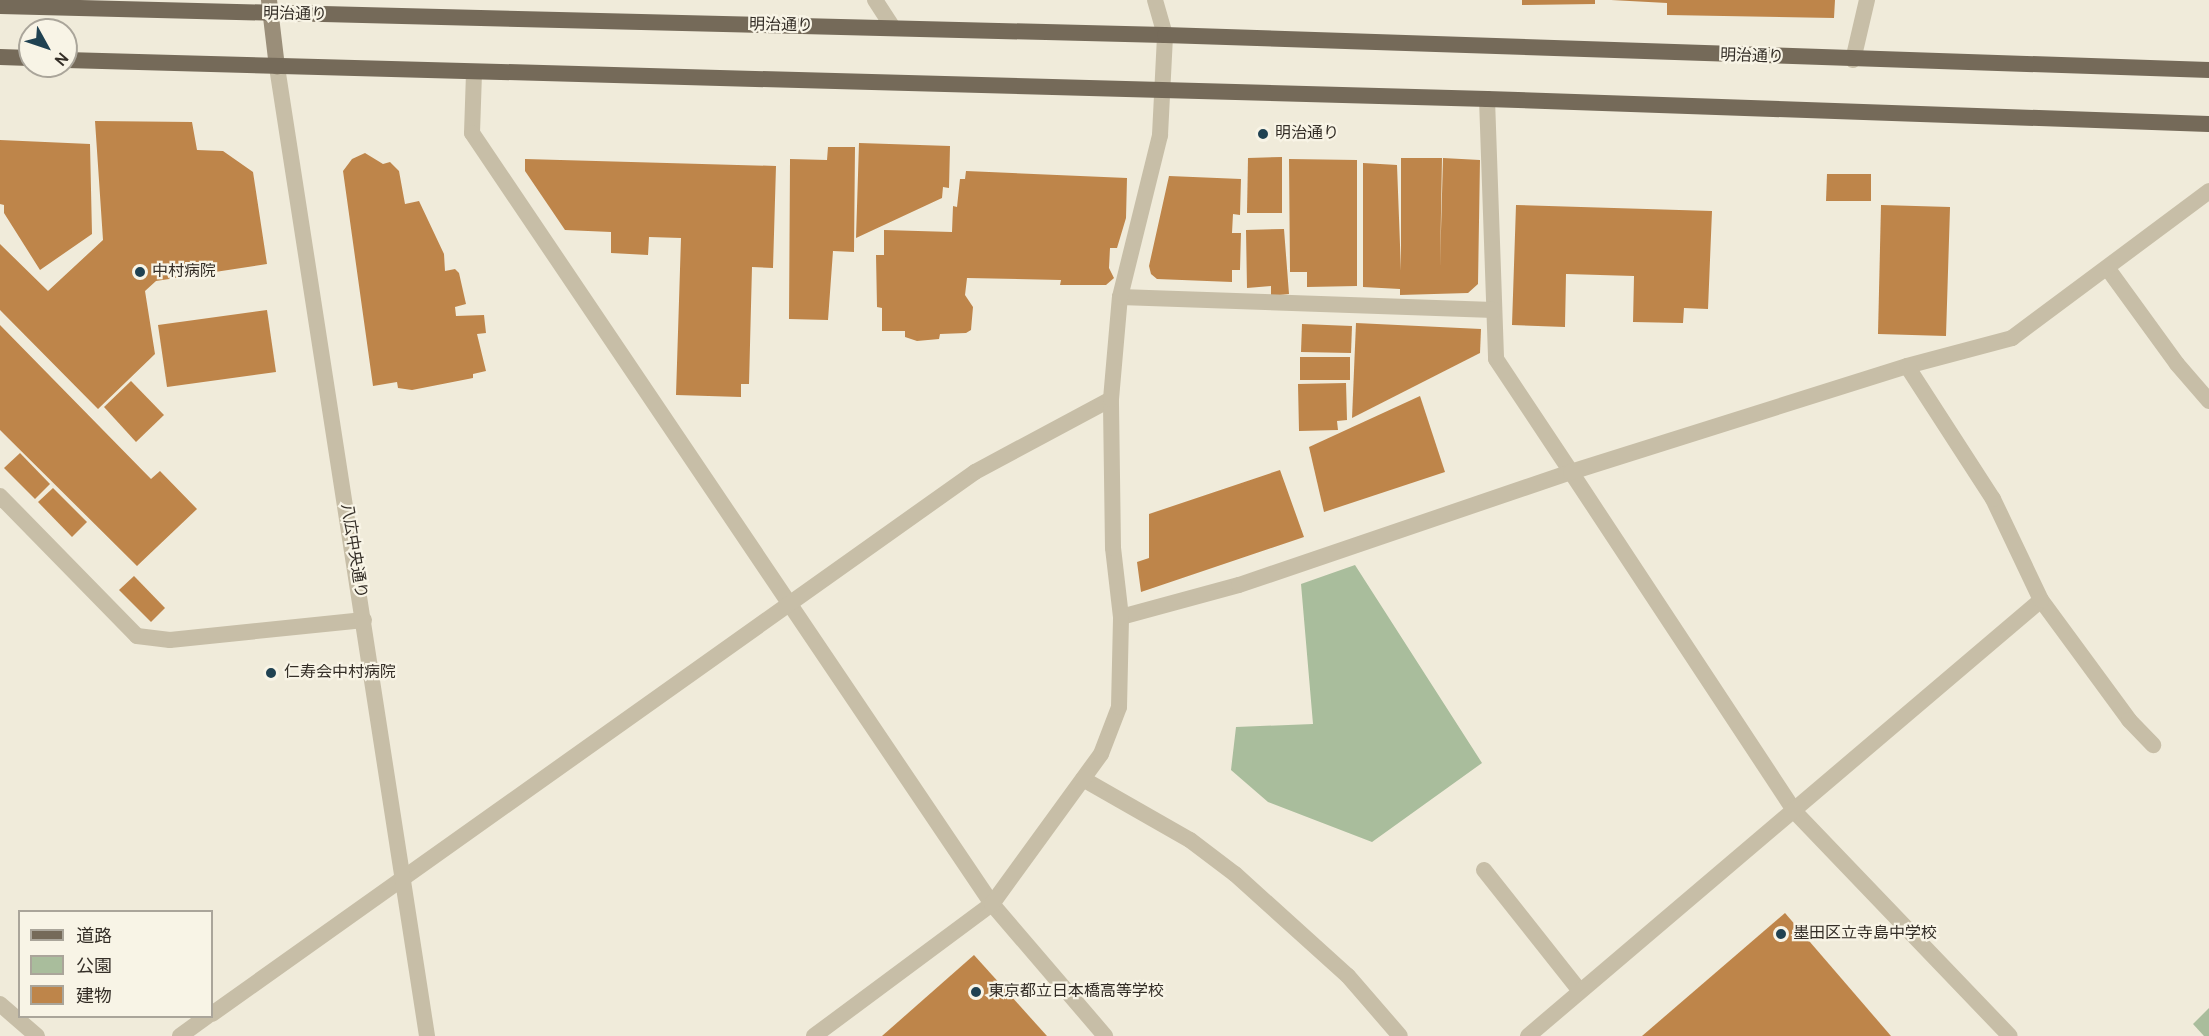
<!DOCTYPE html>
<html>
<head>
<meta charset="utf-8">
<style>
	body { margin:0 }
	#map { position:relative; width:2209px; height:1036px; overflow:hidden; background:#f0ebda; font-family:Overpass,"Noto Sans JP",sans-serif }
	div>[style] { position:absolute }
	.green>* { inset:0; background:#a9bd9c }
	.building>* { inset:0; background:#be854a }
	.service>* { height:16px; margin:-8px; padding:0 8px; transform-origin:8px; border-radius:8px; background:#c7bea7 }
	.minor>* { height:16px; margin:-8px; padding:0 8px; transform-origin:8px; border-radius:8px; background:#c7bea7 }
	.tertiary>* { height:16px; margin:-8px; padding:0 8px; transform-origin:8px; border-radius:8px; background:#c7bea7 }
	.secondary>* { height:16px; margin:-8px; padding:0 8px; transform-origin:8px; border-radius:8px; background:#9a8e79 }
	.primary>* { height:16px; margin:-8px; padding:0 8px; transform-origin:8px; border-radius:8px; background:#756a59 }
	.dots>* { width:16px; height:16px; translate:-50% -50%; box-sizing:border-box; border:3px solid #f8f4e6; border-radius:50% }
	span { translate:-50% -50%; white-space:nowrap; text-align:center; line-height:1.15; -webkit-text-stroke:4.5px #f8f4e6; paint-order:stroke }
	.street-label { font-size:16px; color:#342e27 }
	.poi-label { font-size:16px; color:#342e27 }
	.left { translate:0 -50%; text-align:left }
	.legend { position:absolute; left:18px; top:910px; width:195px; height:108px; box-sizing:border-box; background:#f8f4e6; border:2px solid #aaa59a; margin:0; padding:8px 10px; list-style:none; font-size:18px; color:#342e27 }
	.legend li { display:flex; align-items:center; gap:12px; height:30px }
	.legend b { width:30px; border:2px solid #aaa59a }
	.north { position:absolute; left:18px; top:18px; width:60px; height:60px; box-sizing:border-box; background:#f8f4e6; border:2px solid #aaa59a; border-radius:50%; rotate:130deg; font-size:16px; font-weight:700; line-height:24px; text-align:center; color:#342e27 }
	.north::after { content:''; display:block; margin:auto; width:21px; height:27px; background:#204252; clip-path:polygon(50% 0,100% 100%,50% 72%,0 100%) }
</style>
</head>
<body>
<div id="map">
	<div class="green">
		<i style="clip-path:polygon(1355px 565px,1482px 763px,1372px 842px,1268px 802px,1231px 770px,1236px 727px,1313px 724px,1301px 584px)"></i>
		<i style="clip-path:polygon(2209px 1008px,2209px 1036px,2204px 1036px,2193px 1024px)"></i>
	</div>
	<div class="building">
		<i style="clip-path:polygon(1522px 0,1595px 0,1595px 4px,1522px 5px)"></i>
		<i style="clip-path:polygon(1611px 0,1835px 0,1834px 18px,1667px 15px,1667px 3px)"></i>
		<i style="clip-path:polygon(95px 121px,192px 122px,197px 150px,223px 151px,253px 172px,267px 264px,156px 281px,145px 291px,155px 354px,98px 409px,0 310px,0 244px,48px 291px,103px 240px)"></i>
		<i style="clip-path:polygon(0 140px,90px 144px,92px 234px,40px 270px,4px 213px,4px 205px,0 204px)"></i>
		<i style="clip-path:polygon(859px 143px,950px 146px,949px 188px,943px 187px,942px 198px,856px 238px)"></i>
		<i style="clip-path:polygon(828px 147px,855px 147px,854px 252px,833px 251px,828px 320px,789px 319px,790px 159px,827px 160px)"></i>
		<i style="clip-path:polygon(365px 153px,383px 164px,390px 162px,399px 171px,405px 204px,419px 201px,444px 254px,445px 271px,455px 269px,459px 273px,466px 304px,455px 307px,456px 316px,484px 315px,486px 333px,477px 334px,486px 371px,473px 374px,473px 378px,412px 390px,398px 388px,397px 382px,373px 386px,343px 171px,352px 159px)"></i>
		<i style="clip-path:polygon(1282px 157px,1282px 213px,1247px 213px,1248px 158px)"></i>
		<i style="clip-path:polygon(1401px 158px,1442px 158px,1440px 268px,1443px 158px,1480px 160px,1478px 284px,1468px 293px,1400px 295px,1400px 289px,1363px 287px,1363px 163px,1397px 165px,1401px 271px)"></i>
		<i style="clip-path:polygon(525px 159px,776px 166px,773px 268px,752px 267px,749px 384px,741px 384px,741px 397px,676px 395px,681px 238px,649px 237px,648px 255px,611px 253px,611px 232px,565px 230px,525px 171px)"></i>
		<i style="clip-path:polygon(1289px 159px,1357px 160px,1357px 286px,1307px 287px,1307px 272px,1290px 272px)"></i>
		<i style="clip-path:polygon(966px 171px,1127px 178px,1126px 218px,1117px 248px,1110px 248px,1109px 268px,1114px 278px,1106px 285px,1060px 285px,1061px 280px,967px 278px,965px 295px,973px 307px,971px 330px,966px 333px,940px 334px,939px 339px,917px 341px,905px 337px,905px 331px,882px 331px,882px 308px,877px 307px,876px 255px,884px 255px,884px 230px,952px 232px,953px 206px,957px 207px,960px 179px,965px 179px)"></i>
		<i style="clip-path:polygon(1827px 174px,1871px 174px,1871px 201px,1826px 201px)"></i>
		<i style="clip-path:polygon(1169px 176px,1241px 179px,1240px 215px,1233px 214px,1232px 233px,1241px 233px,1240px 270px,1232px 270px,1232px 282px,1157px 279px,1151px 274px,1149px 266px)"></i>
		<i style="clip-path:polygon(1516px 205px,1712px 211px,1708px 309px,1684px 308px,1683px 323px,1633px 322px,1634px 276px,1566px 274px,1565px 327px,1512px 325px)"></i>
		<i style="clip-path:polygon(1881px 205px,1950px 207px,1946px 336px,1878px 334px)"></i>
		<i style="clip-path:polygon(1284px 229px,1289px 294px,1271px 296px,1271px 286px,1247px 288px,1246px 230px)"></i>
		<i style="clip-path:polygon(267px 310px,276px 372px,167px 387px,158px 325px)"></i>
		<i style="clip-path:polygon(1356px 323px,1481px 329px,1480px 353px,1352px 418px)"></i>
		<i style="clip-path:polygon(1302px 324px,1352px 326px,1351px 353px,1301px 352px)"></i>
		<i style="clip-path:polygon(0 325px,151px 479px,160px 471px,197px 509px,137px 566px,0 430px)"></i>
		<i style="clip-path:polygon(1300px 357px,1350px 357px,1350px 380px,1300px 380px)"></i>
		<i style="clip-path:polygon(131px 381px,164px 415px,136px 442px,104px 407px)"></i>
		<i style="clip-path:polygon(1346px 383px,1347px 420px,1337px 421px,1338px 430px,1299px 431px,1298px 384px)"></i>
		<i style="clip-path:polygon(1420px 396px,1445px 472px,1324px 512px,1309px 447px)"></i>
		<i style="clip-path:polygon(20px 453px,50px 484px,35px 499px,4px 468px)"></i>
		<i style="clip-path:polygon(1280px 470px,1304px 537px,1141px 592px,1137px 562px,1149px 558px,1149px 514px)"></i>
		<i style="clip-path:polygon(53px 488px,87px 522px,72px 537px,38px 502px)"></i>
		<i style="clip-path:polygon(134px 576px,165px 608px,151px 622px,119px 590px)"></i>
		<i style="clip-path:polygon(1785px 913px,1891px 1036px,1642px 1036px)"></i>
		<i style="clip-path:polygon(974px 955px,1047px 1036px,882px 1036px)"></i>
	</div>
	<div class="service">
		<i style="left:875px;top:0;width:33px;rotate:57deg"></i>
		<i style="left:1487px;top:99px;width:260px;rotate:88deg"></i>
		<i style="left:1496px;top:359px;width:136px;rotate:56.4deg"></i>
		<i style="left:2108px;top:269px;width:117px;rotate:54deg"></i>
		<i style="left:2177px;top:364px;width:49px;rotate:49.1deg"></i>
		<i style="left:1120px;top:297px;width:374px;rotate:2deg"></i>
		<i style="left:2041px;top:600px;width:149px;rotate:53.7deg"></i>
		<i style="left:2129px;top:720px;width:35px;rotate:46deg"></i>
		<i style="left:1083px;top:779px;width:123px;rotate:29.7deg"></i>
		<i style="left:1190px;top:840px;width:56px;rotate:37.1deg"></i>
		<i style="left:1235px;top:874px;width:152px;rotate:42.1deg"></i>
		<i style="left:1348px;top:976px;width:79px;rotate:49.1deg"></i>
		<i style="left:1484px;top:870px;width:153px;rotate:51.6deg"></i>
	</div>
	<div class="minor">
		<i style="left:1853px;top:60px;width:62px;rotate:-76.9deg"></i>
		<i style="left:474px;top:73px;width:60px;rotate:91.9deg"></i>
		<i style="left:472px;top:133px;width:930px;rotate:56deg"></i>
		<i style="left:992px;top:904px;width:174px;rotate:49.4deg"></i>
		<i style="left:1571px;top:472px;width:407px;rotate:56.6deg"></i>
		<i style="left:1795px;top:812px;width:310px;rotate:46.2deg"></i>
		<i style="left:0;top:496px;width:196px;rotate:45.6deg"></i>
		<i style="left:137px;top:636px;width:33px;rotate:7deg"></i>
		<i style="left:170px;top:640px;width:195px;rotate:-5.9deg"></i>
		<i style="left:1121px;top:617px;width:122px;rotate:-15.2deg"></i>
		<i style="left:1239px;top:585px;width:351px;rotate:-18.8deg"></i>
		<i style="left:1571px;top:472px;width:352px;rotate:-17.5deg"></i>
		<i style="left:1907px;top:366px;width:109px;rotate:-14.9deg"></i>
		<i style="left:2012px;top:338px;width:246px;rotate:-36.7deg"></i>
		<i style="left:0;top:1004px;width:49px;rotate:40.9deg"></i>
		<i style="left:212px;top:1014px;width:936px;rotate:-35.39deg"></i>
		<i style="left:975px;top:472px;width:154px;rotate:-28.2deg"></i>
		<i style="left:180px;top:1036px;width:34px;rotate:-36deg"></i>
		<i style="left:814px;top:1036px;width:222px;rotate:-36.6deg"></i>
		<i style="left:992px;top:904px;width:185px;rotate:-54deg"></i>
		<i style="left:1101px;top:754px;width:50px;rotate:-69deg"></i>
		<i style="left:1119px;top:707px;width:90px;rotate:-88.7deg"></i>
		<i style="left:1121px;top:617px;width:69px;rotate:-96.6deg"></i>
		<i style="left:1113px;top:548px;width:149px;rotate:-90.8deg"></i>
		<i style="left:1111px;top:399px;width:102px;rotate:-85deg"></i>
		<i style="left:1120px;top:297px;width:167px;rotate:-76.1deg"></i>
		<i style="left:1160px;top:135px;width:100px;rotate:-87.1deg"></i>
		<i style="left:1165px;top:35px;width:36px;rotate:-106deg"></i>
		<i style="left:1528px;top:1036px;width:673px;rotate:-40.36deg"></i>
		<i style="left:2041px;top:600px;width:112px;rotate:-115.4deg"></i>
		<i style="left:1993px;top:499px;width:158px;rotate:-122.9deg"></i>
	</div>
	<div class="tertiary">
		<i style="left:277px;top:67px;width:981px;rotate:81.2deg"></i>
	</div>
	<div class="secondary">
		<i style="left:269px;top:0;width:67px;rotate:83.2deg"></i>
	</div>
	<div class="primary">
		<i style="left:0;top:6px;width:1165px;rotate:1.43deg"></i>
		<i style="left:1165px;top:35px;width:1045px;rotate:1.92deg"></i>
		<i style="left:0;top:57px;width:30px;rotate:2deg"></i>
		<i style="left:66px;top:60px;width:1422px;rotate:1.57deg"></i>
		<i style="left:1487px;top:99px;width:722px;rotate:1.98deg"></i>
	</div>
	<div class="dots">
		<i style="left:1263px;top:134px;background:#204252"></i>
		<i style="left:140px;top:272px;background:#204252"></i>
		<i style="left:271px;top:673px;background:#204252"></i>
		<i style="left:1781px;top:934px;background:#204252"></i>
		<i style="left:976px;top:992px;background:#204252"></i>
	</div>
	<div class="street-label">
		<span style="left:295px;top:15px;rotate:1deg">明治通り</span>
		<span style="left:781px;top:26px;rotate:1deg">明治通り</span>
		<span style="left:1752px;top:57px;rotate:2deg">明治通り</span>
		<span style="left:353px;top:551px;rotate:81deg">八広中央通り</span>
	</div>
	<div class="poi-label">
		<span class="left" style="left:1275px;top:134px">明治通り</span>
		<span class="left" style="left:152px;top:272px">中村病院</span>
		<span class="left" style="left:284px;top:673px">仁寿会中村病院</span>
		<span class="left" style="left:1793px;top:934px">墨田区立寺島中学校</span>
		<span class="left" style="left:988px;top:992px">東京都立日本橋高等学校</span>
	</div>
	<ul class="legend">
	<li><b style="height:8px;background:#756a59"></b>道路</li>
	<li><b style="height:16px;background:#a9bd9c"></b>公園</li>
	<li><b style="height:16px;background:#be854a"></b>建物</li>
	</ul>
	<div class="north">N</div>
</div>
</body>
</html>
